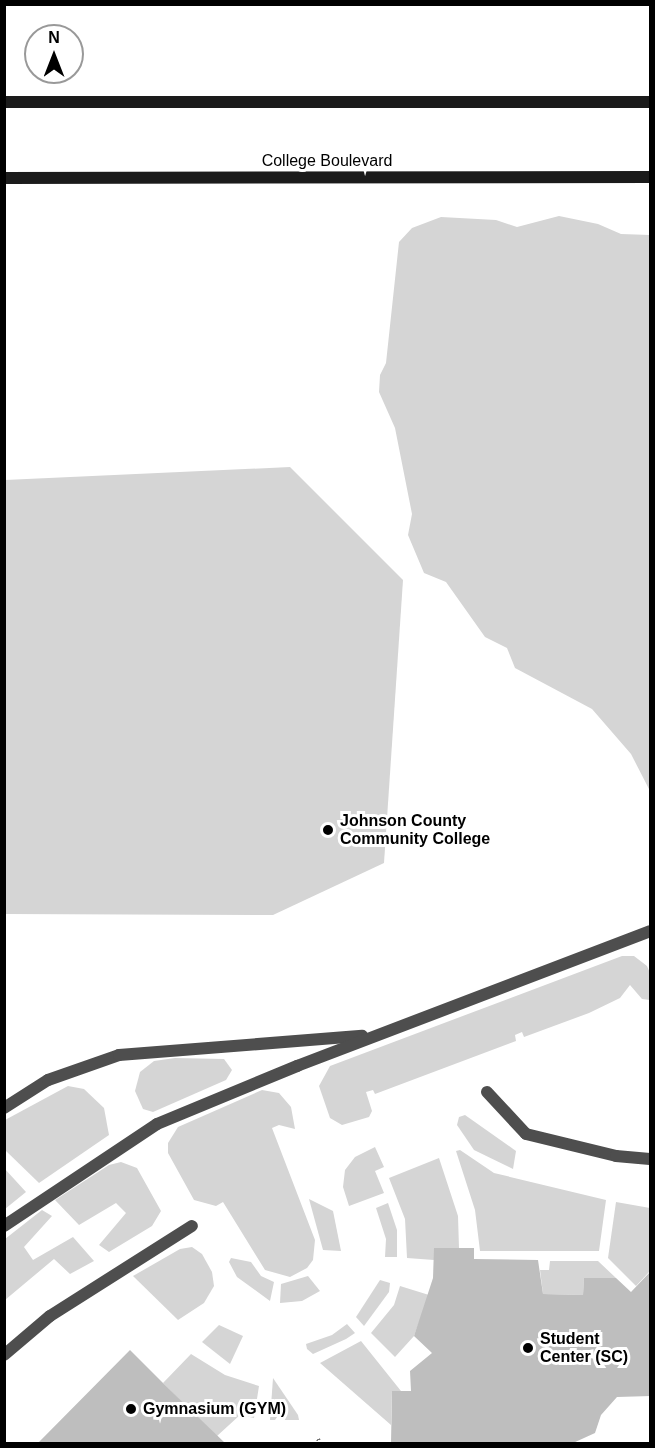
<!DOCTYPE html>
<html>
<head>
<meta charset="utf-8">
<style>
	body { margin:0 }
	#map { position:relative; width:655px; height:1448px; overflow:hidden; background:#fff; font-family:Arial,sans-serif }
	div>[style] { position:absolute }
	.green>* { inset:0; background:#d5d5d5 }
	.building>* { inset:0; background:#bebebe }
	.path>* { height:4px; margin-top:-2px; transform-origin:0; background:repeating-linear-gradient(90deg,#707070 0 1.5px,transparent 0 4.5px) }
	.service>* { height:12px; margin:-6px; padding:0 6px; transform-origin:6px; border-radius:6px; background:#4e4e4e }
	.minor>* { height:12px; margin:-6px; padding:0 6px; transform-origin:6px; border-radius:6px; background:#4e4e4e }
	.secondary>* { height:12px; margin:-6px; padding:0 6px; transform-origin:6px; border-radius:6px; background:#1b1b1b }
	.dots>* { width:16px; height:16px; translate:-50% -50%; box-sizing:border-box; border:3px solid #fff; border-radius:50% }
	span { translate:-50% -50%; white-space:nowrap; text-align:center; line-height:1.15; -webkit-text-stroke:6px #fff; paint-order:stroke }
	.street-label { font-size:16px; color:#000 }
	.poi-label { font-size:16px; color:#000; font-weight:700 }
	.left { translate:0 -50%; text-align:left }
	.frame { position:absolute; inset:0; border:6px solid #000; pointer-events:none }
	.north { position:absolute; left:24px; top:24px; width:60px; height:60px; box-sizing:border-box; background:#fff; border:2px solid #999; border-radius:50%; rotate:0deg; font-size:16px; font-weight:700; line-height:24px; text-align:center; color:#000 }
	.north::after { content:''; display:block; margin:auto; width:21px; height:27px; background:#000; clip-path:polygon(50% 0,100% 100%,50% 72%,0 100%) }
</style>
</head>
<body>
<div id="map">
	<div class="green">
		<i style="clip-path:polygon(559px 216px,598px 224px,621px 234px,650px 235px,650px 791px,631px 754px,592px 709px,515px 668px,507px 648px,485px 637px,446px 582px,424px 573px,408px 535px,412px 514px,395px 428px,379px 392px,380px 375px,386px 363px,399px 242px,412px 228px,441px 217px,496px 220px,517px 227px)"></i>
		<i style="clip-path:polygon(290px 467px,403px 580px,384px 863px,273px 915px,5px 914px,5px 480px)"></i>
		<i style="clip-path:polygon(622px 956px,634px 956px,647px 966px,650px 973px,650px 1000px,642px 999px,630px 985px,620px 998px,589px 1013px,524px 1037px,522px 1032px,515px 1035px,516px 1041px,375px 1094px,373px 1090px,366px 1092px,372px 1111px,369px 1117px,342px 1125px,330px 1118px,319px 1086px,330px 1066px)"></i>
		<i style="clip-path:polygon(175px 1058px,224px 1059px,232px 1070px,226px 1080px,153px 1112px,143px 1109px,135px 1091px,140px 1072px,154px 1061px)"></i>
		<i style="clip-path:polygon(68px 1086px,84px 1089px,104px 1108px,109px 1135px,39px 1183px,5px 1150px,5px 1120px)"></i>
		<i style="clip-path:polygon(262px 1090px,279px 1093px,291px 1107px,295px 1129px,279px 1125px,272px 1128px,315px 1240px,313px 1260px,307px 1268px,290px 1277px,265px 1270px,223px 1202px,216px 1206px,194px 1200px,168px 1153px,168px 1143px,178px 1127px)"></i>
		<i style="clip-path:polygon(465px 1115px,516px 1151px,513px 1169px,474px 1150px,457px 1125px,459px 1117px)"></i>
		<i style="clip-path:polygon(375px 1147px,384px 1167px,375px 1171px,384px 1193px,349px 1206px,343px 1187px,345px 1170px,355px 1157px)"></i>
		<i style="clip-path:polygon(460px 1150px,494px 1173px,606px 1200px,599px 1251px,480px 1251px,475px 1210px,456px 1151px)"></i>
		<i style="clip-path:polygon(439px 1158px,458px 1216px,459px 1248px,434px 1248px,434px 1260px,407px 1258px,405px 1219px,389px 1178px)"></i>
		<i style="clip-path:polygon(121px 1162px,137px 1168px,161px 1211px,152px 1226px,109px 1252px,99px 1245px,126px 1213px,116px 1203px,79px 1225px,55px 1200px,109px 1165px)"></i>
		<i style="clip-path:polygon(4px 1168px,26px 1192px,5px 1209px,4px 1209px)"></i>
		<i style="clip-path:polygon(309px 1199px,333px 1211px,341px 1251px,323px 1250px)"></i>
		<i style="clip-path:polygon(616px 1202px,650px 1208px,650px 1271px,636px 1286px,608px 1258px)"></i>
		<i style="clip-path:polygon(388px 1203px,397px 1230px,397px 1257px,385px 1257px,386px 1239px,376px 1208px)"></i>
		<i style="clip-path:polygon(42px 1210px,52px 1216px,24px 1247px,33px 1260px,73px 1237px,94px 1261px,70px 1274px,54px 1259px,5px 1300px,5px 1239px)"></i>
		<i style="clip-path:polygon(192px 1247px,202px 1254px,212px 1272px,214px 1286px,204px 1303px,178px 1320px,133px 1276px,180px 1249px)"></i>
		<i style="clip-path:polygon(231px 1258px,251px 1262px,261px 1276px,274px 1282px,270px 1301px,237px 1277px,229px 1262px)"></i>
		<i style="clip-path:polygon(550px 1261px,598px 1261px,616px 1278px,584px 1278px,583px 1295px,543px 1294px,540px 1270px,549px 1270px)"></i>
		<i style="clip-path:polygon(308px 1276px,320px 1291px,302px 1301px,280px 1303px,281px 1284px)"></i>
		<i style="clip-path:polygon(380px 1280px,390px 1283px,389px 1292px,364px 1326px,356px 1317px)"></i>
		<i style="clip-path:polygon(400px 1286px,429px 1295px,414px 1336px,395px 1357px,371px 1333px,394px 1305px)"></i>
		<i style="clip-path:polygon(347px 1324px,355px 1333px,346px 1339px,313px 1354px,307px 1349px,306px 1344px,332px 1335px)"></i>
		<i style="clip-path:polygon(219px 1325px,243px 1336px,230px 1364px,202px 1342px)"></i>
		<i style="clip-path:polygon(361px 1341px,401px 1391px,392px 1391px,391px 1425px,320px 1363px)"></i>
		<i style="clip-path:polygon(191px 1354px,225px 1375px,259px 1386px,254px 1418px,240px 1415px,217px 1436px,163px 1383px)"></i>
		<i style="clip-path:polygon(273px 1378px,298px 1415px,299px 1420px,270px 1420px)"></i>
	</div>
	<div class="building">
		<i style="clip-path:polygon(434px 1248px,474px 1248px,474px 1259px,538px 1260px,543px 1294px,583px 1295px,584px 1278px,616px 1278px,631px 1292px,651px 1271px,651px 1396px,617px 1397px,601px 1415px,595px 1433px,573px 1443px,391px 1443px,392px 1391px,411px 1391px,410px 1371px,432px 1353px,414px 1336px,433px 1278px)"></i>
		<i style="clip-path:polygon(130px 1350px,163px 1383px,225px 1443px,38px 1443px)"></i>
	</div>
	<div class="path">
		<i style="left:318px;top:1439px;width:5px;rotate:68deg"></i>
	</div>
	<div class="service">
		<i style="left:487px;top:1092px;width:57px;rotate:47.1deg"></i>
		<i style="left:526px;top:1134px;width:93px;rotate:13.7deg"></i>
		<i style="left:616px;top:1156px;width:34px;rotate:5deg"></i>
		<i style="left:4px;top:1355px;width:60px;rotate:-40.3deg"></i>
		<i style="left:50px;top:1316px;width:168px;rotate:-32.4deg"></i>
	</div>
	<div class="minor">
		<i style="left:4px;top:1108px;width:52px;rotate:-32.5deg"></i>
		<i style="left:48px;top:1080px;width:75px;rotate:-19.4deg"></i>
		<i style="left:119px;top:1055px;width:244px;rotate:-4.5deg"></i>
		<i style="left:4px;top:1226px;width:184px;rotate:-33.7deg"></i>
		<i style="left:157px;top:1124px;width:152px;rotate:-22.5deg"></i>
		<i style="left:297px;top:1066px;width:378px;rotate:-20.9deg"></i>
	</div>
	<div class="secondary">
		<i style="left:4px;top:102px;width:646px"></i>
		<i style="left:4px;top:178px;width:646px;rotate:-0.09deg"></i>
	</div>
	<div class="dots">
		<i style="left:328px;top:830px;background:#000"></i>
		<i style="left:528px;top:1348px;background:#000"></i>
		<i style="left:131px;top:1409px;background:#000"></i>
	</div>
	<div class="street-label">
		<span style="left:327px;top:161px">College Boulevard</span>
	</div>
	<div class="poi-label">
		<span class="left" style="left:340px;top:830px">Johnson County<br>Community College</span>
		<span class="left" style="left:540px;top:1348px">Student<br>Center (SC)</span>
		<span class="left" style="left:143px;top:1409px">Gymnasium (GYM)</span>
	</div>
	<div class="frame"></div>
	<div class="north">N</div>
</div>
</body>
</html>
